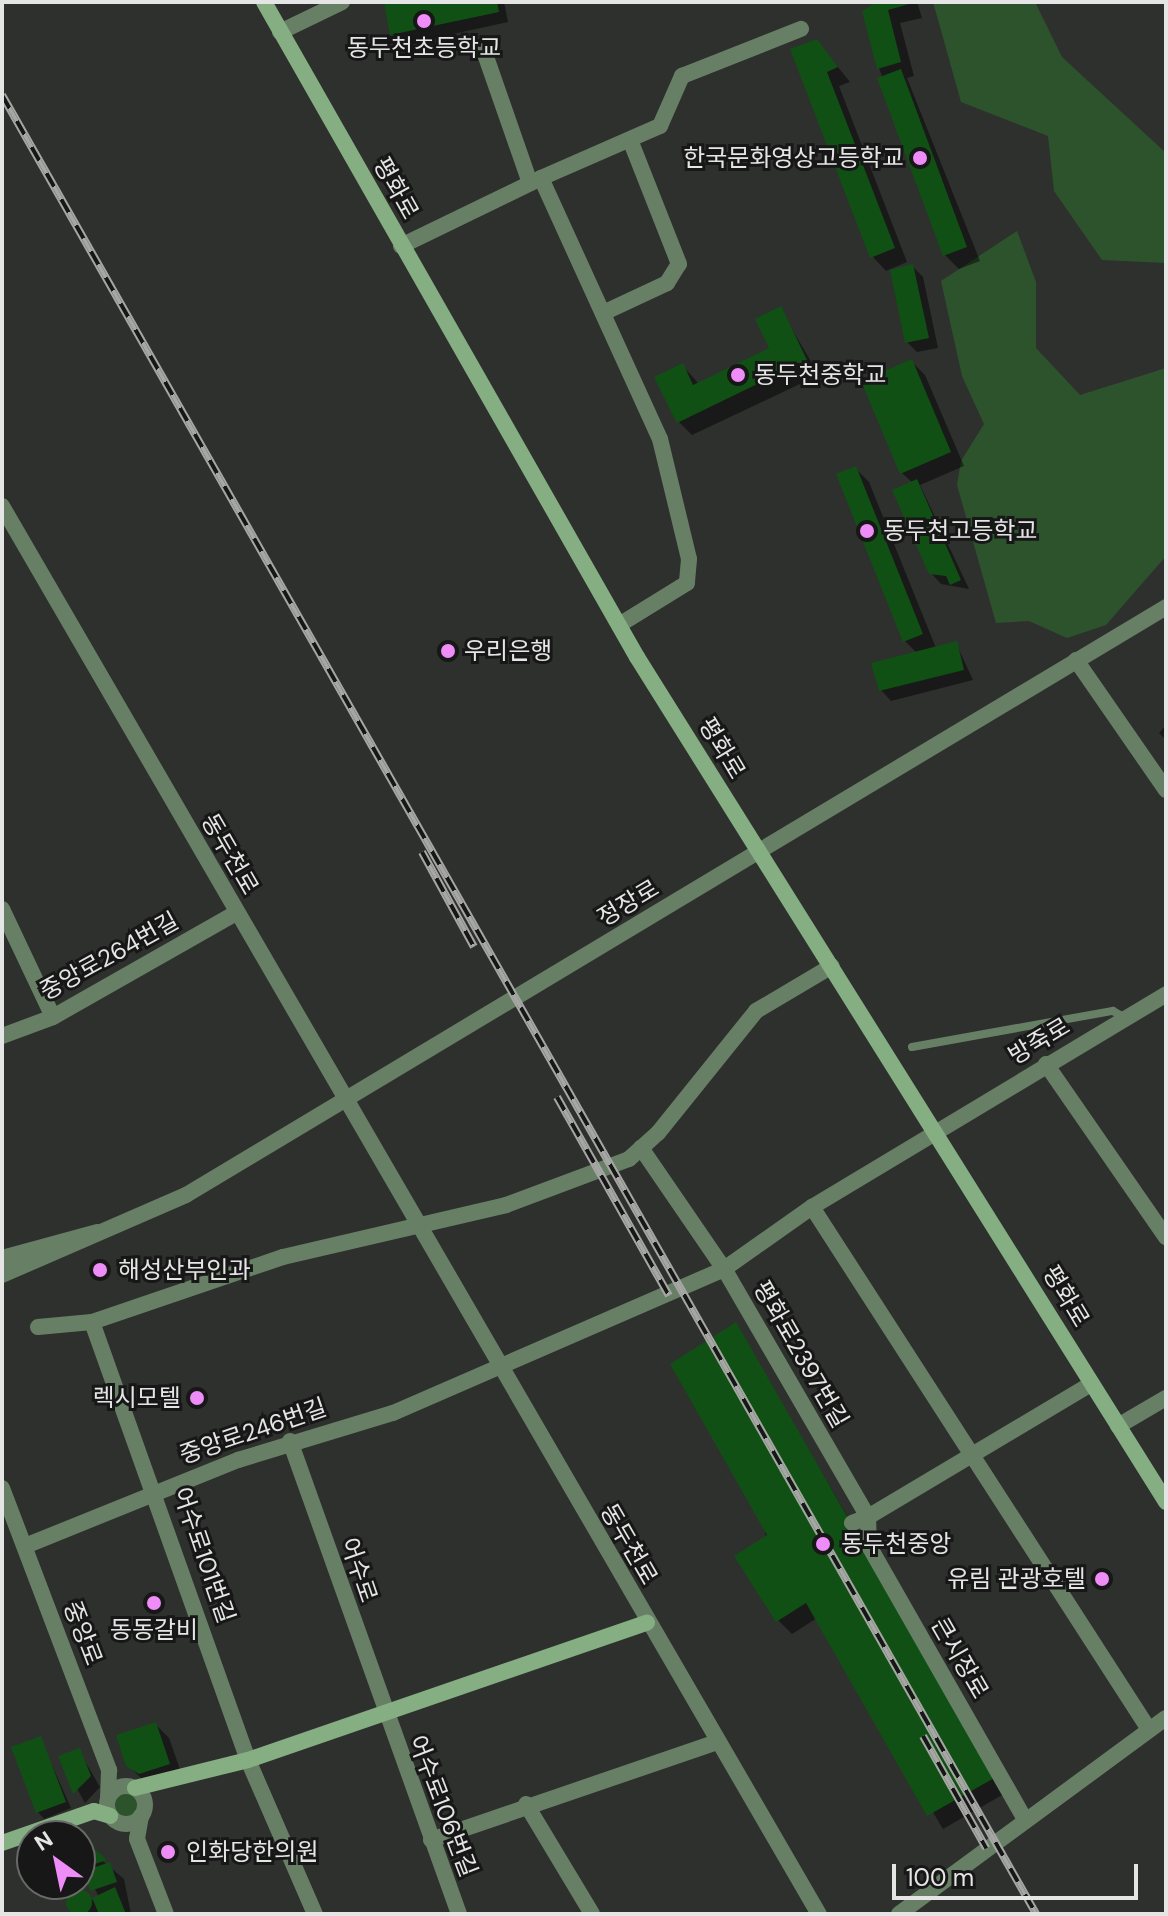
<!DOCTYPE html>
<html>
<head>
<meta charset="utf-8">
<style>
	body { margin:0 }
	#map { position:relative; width:1168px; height:1916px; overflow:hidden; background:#2e302d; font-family:"DM Sans","Noto Sans KR",sans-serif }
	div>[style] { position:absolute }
	.green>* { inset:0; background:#2d532d }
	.round { border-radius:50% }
	.shadow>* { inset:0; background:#0007 }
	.building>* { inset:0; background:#115014 }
	.service>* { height:8px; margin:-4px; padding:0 4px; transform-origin:4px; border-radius:4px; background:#678065 }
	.minor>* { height:16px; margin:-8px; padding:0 8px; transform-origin:8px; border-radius:8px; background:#678065 }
	.tertiary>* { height:16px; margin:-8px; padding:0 8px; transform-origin:8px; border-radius:8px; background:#678065 }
	.tertiary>.ring { margin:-8px; padding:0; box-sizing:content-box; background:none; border:16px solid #678065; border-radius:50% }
	.secondary>* { height:16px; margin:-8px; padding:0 8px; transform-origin:8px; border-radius:8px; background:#85ae83 }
	.rail>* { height:8px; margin-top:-4px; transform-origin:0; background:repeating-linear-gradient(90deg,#161716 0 15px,#a6a7a5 0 30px); box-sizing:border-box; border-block:2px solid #a6a7a5 }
	.dots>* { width:22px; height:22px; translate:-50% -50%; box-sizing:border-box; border:4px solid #161716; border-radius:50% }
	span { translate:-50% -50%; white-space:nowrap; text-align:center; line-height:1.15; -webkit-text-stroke:6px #161716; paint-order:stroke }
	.poi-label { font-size:24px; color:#e4e5e4 }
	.right { translate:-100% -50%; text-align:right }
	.left { translate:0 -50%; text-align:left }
	.street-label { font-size:24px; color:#e4e5e4 }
	.frame { position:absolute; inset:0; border:4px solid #e4e5e4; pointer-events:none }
	.north { position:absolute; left:16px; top:1820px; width:80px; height:80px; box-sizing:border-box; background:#161716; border:2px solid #686968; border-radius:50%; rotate:327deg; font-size:22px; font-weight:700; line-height:32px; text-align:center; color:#e4e5e4 }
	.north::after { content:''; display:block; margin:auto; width:28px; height:36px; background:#ee8cf8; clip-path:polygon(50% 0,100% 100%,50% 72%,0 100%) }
	.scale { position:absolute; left:892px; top:1864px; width:246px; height:36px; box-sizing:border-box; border:4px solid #e4e5e4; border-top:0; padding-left:10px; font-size:24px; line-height:28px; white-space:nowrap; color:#e4e5e4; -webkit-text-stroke:6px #161716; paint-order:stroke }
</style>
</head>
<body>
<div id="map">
	<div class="green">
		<i style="clip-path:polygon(933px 2px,1035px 2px,1062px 57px,1166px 153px,1166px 263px,1102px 260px,1054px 191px,1048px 136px,961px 102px)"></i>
		<i style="clip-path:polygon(1017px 231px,1036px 282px,1036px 348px,1080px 395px,1166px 368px,1166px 556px,1106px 625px,1067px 638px,1029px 621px,996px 623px,957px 485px,961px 461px,984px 424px,962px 376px,941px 281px)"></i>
		<i class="round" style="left:111px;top:1789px;width:32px;height:32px"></i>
	</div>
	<div class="shadow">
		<i style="clip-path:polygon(400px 2px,504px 2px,508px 22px,403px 45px,392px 34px)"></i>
		<i style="clip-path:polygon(879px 2px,917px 2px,922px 18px,900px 23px,914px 76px,907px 78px,980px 261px,959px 269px,945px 255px,879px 68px)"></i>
		<i style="clip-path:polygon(817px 41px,850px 82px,839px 86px,907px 262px,886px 271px,872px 256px)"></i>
		<i style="clip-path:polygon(913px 267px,923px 277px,938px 348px,917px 352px,907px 342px)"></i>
		<i style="clip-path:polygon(780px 309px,819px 375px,692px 435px,678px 421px,682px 365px,699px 384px,772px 349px)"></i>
		<i style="clip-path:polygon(911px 361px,925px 375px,964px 466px,920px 485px,969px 589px,941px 584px,931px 573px,913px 483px,902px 473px)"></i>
		<i style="clip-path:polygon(855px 468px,869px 482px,936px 648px,956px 643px,973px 680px,891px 701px,881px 690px,917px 653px,905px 641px)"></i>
		<i style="clip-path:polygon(1166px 725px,1166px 740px,1159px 733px)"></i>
		<i style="clip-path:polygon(735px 1325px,1009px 1791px,943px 1829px,817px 1618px,792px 1634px,778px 1620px)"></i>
		<i style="clip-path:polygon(155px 1724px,169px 1738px,183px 1778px,143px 1780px,128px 1765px)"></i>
		<i style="clip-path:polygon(40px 1738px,71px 1808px,44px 1819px,38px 1812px)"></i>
		<i style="clip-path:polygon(79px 1751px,100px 1787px,85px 1803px,60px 1758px)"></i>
		<i style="clip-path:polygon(85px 1846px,124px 1879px,131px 1914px,75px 1914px,66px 1898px,83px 1890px,91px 1900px,99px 1897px,80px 1860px)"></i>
		<i style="clip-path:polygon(80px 1883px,81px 1886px,67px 1892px,60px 1884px)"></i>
	</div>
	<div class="building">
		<i style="clip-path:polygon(390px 2px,497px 2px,499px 12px,390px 35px,384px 3px)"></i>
		<i style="clip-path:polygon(877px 2px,913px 3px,888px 10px,901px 62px,877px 69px,862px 11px)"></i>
		<i style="clip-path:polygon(817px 39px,838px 67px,827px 72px,895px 248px,870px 258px,790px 49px)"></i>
		<i style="clip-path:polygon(901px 69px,967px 247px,943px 256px,877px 78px)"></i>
		<i style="clip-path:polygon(913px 264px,929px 338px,905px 343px,890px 270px)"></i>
		<i style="clip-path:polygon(781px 306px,807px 360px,677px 423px,654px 377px,683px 363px,693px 385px,769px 348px,755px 319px)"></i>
		<i style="clip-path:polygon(912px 359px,951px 452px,900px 474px,861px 381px)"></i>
		<i style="clip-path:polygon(856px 466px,923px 634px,903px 642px,836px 474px)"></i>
		<i style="clip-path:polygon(917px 479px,961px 580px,950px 585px,946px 576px,929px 574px,892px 490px)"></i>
		<i style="clip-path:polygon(957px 641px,964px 670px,879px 691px,871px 663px)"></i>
		<i style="clip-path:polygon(736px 1322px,996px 1777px,927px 1816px,806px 1603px,776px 1622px,734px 1556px,767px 1535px,670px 1364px)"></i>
		<i style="clip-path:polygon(156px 1722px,170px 1764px,139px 1774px,126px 1766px,116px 1735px)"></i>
		<i style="clip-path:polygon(41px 1736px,66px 1802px,36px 1813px,11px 1747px)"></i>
		<i style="clip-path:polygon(80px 1748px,91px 1776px,73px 1794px,58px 1756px)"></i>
		<i style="clip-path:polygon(85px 1843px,98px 1852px,107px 1860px,82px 1868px)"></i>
		<i style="clip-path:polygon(110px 1862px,117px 1882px,90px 1891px,84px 1871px)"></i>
		<i style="clip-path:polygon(115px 1887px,126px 1914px,99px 1914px,92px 1898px)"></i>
		<i class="round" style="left:66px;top:1889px;width:26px;height:26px"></i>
	</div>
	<div class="service">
		<i style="left:912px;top:1047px;width:204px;rotate:-10.2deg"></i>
		<i style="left:1113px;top:1011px;width:14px;rotate:30deg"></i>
	</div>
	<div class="minor">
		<i style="left:280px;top:32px;width:69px;rotate:-25.8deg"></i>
		<i style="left:484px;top:51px;width:140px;rotate:70.8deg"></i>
		<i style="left:541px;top:178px;width:130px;rotate:-23.6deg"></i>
		<i style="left:660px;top:126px;width:55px;rotate:-66.3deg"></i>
		<i style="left:682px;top:76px;width:128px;rotate:-21.6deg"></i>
		<i style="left:401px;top:246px;width:156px;rotate:-25.9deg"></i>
		<i style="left:541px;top:178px;width:287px;rotate:65.5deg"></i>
		<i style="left:660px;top:439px;width:123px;rotate:76.4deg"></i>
		<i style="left:689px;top:559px;width:24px;rotate:95deg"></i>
		<i style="left:687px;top:583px;width:80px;rotate:148.3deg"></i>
		<i style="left:603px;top:313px;width:71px;rotate:-25.1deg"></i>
		<i style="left:667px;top:283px;width:22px;rotate:-58deg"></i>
		<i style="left:679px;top:264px;width:131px;rotate:-111.5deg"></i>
		<i style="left:2px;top:506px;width:1628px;rotate:59.88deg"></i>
		<i style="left:1076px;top:660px;width:158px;rotate:55.3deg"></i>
		<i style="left:2px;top:909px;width:119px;rotate:64.7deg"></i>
		<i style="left:2px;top:1036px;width:54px;rotate:-20.4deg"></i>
		<i style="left:53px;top:1017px;width:210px;rotate:-29.6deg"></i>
		<i style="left:1046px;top:1064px;width:211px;rotate:55.3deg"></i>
		<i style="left:812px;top:1207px;width:620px;rotate:57.18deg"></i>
		<i style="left:92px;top:1322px;width:465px;rotate:70.4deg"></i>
		<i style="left:248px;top:1760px;width:168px;rotate:66.5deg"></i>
		<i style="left:38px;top:1327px;width:54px;rotate:-5.3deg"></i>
		<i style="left:92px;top:1322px;width:202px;rotate:-18.8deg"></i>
		<i style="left:283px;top:1257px;width:229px;rotate:-13.1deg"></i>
		<i style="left:506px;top:1205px;width:131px;rotate:-20.5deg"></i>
		<i style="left:629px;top:1159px;width:39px;rotate:-42deg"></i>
		<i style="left:658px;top:1133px;width:156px;rotate:-51.2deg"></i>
		<i style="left:756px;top:1011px;width:88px;rotate:-30.6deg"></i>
		<i style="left:1091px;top:1384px;width:260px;rotate:149.2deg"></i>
		<i style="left:868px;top:1517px;width:287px;rotate:-120.1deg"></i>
		<i style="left:724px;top:1269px;width:108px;rotate:-35.2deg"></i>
		<i style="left:812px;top:1207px;width:413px;rotate:-31deg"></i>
		<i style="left:1118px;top:1426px;width:56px;rotate:-30.3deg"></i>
		<i style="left:290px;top:1441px;width:502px;rotate:70.34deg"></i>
		<i style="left:852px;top:1523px;width:17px;rotate:-21deg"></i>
		<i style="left:868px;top:1517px;width:29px;rotate:88deg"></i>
		<i style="left:869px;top:1546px;width:315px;rotate:60.3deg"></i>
		<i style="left:25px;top:1546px;width:230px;rotate:-22deg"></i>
		<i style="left:238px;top:1460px;width:162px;rotate:-16.9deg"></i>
		<i style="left:393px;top:1413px;width:361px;rotate:-23.5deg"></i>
		<i style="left:724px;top:1269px;width:147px;rotate:-124.4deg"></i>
		<i style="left:526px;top:1804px;width:128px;rotate:59deg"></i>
		<i style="left:431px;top:1840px;width:299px;rotate:-18.9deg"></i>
		<i style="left:899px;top:1914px;width:331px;rotate:-36.3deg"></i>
	</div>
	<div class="tertiary">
		<i style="left:2px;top:1258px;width:99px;rotate:-15.2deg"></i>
		<i style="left:2px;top:1275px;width:201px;rotate:-23.5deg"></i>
		<i style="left:186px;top:1195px;width:1143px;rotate:-30.96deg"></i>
		<i style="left:2px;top:1488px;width:302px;rotate:69.2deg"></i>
		<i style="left:109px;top:1770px;width:27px;rotate:92deg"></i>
		<i class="ring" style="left:107px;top:1786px;width:22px;height:22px"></i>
		<i style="left:141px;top:1816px;width:23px;rotate:100deg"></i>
		<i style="left:137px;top:1839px;width:80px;rotate:68.9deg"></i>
	</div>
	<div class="secondary">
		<i style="left:264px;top:2px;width:754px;rotate:60.34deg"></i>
		<i style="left:637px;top:657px;width:997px;rotate:57.95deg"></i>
		<i style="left:135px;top:1788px;width:116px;rotate:-13.9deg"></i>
		<i style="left:248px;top:1760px;width:422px;rotate:-19deg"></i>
		<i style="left:2px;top:1843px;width:97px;rotate:-19.2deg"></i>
		<i style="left:94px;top:1811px;width:17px;rotate:17deg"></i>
	</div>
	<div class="rail">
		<i style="left:2px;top:95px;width:2092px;rotate:60.38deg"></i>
		<i style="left:422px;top:852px;width:108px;rotate:61.3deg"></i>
		<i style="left:557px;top:1097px;width:228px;rotate:60.6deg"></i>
		<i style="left:923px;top:1736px;width:129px;rotate:60.6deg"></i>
	</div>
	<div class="dots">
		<i style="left:424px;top:21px;background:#ee8cf8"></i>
		<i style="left:920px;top:158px;background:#ee8cf8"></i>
		<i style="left:738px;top:375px;background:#ee8cf8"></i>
		<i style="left:867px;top:531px;background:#ee8cf8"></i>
		<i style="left:448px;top:651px;background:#ee8cf8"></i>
		<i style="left:100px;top:1270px;background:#ee8cf8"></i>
		<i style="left:197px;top:1398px;background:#ee8cf8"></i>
		<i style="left:823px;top:1544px;background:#ee8cf8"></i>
		<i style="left:1102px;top:1579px;background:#ee8cf8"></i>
		<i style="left:154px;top:1603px;background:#ee8cf8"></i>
		<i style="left:168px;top:1852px;background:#ee8cf8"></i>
	</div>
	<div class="poi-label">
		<span style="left:424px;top:48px">동두천초등학교</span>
		<span class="right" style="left:904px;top:158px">한국문화영상고등학교</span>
		<span class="left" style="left:754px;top:375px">동두천중학교</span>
		<span class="left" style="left:883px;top:531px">동두천고등학교</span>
		<span class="left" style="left:464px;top:651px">우리은행</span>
		<span class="left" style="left:118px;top:1270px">해성산부인과</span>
		<span class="right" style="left:181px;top:1398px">렉시모텔</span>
		<span class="left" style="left:841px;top:1544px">동두천중앙</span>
		<span class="right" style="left:1086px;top:1579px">유림 관광호텔</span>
		<span style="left:154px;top:1630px">동동갈비</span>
		<span class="left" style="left:186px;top:1852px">인화당한의원</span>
	</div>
	<div class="street-label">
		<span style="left:396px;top:188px;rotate:61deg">평화로</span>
		<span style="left:722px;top:748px;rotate:59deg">평화로</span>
		<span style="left:230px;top:854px;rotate:60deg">동두천로</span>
		<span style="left:628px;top:903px;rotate:-31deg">정장로</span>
		<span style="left:109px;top:956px;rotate:-29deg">중앙로264번길</span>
		<span style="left:1039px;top:1041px;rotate:-31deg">방죽로</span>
		<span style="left:1066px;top:1296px;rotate:59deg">평화로</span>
		<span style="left:801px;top:1354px;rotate:60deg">평화로2397번길</span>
		<span style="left:253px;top:1431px;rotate:-19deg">중앙로246번길</span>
		<span style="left:629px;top:1544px;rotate:60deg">동두천로</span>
		<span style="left:204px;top:1555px;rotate:71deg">어수로101번길</span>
		<span style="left:359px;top:1570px;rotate:71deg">어수로</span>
		<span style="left:83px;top:1633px;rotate:69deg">중앙로</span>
		<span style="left:960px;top:1658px;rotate:60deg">큰시장로</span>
		<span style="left:443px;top:1806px;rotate:69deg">어수로106번길</span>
	</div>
	<div class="frame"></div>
	<div class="north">N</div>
	<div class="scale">100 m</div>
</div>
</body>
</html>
